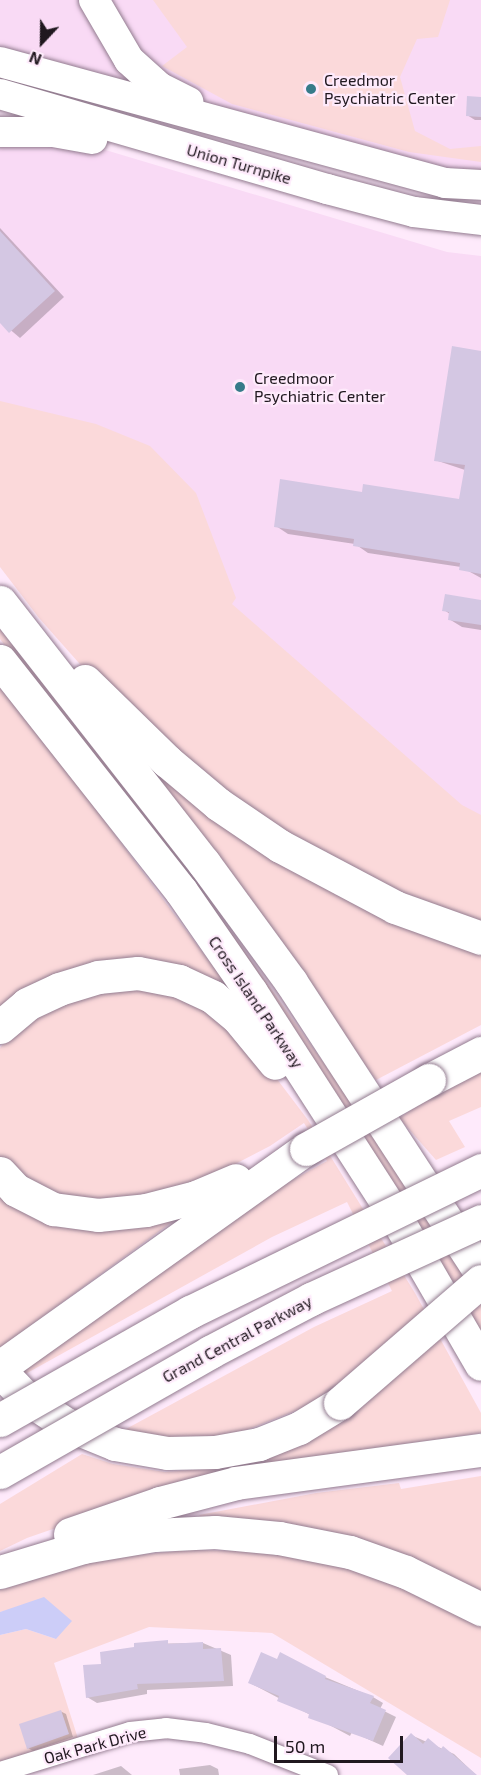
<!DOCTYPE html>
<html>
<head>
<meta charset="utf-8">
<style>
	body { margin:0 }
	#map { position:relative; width:481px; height:1775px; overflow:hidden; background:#feeafb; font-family:"Exo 2",sans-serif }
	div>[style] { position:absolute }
	.built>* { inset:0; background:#f9daf5 }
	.green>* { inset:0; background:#fbd9da }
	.water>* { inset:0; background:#cccdf8 }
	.shadow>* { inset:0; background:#0003 }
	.building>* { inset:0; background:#d4c7e3 }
	.roads { filter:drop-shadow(0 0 2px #927b8f) drop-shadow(0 0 2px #927b8f) }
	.minor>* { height:20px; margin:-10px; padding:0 10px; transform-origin:10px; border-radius:10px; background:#fff }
	.primary>* { height:30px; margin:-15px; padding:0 15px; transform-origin:15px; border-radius:15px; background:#fff }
	.motorway>* { height:33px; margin:-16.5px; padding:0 16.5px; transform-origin:16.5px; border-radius:16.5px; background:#fff }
	.bridges { filter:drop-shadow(0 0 2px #927b8f) drop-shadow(0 0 2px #927b8f) }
	.motorway-bridge>* { height:33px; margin:-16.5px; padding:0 16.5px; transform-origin:16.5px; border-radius:16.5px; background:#fff }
	.dots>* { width:16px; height:16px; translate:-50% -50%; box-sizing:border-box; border:3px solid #feeafb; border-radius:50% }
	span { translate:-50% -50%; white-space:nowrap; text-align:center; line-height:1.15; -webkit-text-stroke:4.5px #feeafb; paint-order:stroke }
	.poi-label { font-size:16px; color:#20181f }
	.left { translate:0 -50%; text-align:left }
	.street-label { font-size:16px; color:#20181f }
	.north { position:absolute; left:12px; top:12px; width:60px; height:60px; -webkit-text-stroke:4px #feeafb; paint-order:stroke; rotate:202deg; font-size:16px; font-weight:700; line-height:24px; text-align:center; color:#20181f }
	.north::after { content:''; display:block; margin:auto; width:21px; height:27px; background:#20181f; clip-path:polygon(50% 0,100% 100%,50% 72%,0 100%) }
	.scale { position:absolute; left:274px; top:1736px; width:129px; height:27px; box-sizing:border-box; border:3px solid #20181f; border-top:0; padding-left:8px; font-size:18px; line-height:21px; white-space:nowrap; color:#20181f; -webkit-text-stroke:4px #feeafb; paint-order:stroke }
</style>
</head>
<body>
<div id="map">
	<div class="built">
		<i style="clip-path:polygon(0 0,481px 0,481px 172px,427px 170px,0 47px)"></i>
		<i style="clip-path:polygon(0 141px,82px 143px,447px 252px,481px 256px,481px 861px,0 519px)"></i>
	</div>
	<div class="green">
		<i style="clip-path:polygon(153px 0,450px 0,438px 37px,417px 39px,400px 77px,415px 131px,450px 149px,481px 146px,481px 162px,409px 152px,232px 104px,162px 66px,187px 47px)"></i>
		<i style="clip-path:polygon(0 401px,96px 424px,150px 446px,196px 493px,236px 598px,232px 604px,462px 805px,481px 815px,481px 930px,373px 891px,236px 809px,126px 716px,39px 618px,0 567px)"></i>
		<i style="clip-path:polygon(0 629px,178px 857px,390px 1157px,481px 1305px,481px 1340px,173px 861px,0 639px)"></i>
		<i style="clip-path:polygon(0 688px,72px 777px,247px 1012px,192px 976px,0 1011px)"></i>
		<i style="clip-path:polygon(115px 721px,209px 815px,313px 882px,384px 918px,481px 948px,481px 1025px,376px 1080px)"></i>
		<i style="clip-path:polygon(138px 984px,201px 1000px,245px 1037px,308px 1120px,415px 1293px,481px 1413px,481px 1433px,350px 1452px,145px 1497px,27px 1538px,0 1551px,0 1504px,82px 1454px,113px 1464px,165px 1472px,218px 1468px,266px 1458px,311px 1440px,357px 1404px,295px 1411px,228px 1437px,163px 1442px,113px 1436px,314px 1327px,392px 1291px,347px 1202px,272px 1237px,20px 1377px,14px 1371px,256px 1200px,327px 1161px,304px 1123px,270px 1146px,185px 1190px,64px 1203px,9px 1173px,0 1157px,0 1048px,18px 1025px,70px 994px)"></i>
		<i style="clip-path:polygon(481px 1065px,481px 1107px,449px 1121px,465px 1147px,436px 1160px,399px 1118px)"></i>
		<i style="clip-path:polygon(0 1195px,176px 1219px,0 1348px)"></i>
		<i style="clip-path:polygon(481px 1476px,481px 1605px,207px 1525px,199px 1515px,316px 1493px,399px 1483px,401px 1489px)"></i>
		<i style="clip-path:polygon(189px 1550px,295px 1552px,376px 1570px,481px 1622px,481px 1758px,272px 1633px,149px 1627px,54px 1663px,80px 1745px,0 1770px,0 1635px,26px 1629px,56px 1639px,8px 1610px,0 1612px,0 1590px,105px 1558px)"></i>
	</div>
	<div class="water">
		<i style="clip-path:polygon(44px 1597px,72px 1621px,56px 1639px,26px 1629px,0 1635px,0 1612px)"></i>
	</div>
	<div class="shadow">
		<i style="clip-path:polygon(481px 98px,481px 120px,475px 120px,467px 115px)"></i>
		<i style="clip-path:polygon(0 228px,64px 297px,20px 338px,0 321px)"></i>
		<i style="clip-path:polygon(481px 352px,481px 578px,461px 567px,368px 553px,355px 544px,288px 534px,276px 526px,363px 494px,461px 500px,465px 470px,435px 460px)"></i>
		<i style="clip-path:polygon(481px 602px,481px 630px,462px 627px,449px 619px,450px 614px,444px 610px)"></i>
		<i style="clip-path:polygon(203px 1643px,231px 1655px,233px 1686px,147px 1690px,147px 1694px,97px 1703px,87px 1697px,102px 1665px,136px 1648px,135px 1644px)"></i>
		<i style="clip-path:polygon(325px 1677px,373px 1697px,383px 1703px,380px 1709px,396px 1717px,383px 1746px,352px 1732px,350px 1736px,250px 1683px)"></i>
		<i style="clip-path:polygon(60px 1711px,66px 1714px,73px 1737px,33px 1751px,28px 1748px)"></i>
		<i style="clip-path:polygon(411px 1735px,454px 1754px,476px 1775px,409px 1775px)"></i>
		<i style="clip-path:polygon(210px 1765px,218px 1769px,219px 1775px,180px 1775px,179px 1769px)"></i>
		<i style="clip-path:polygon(121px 1766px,132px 1775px,93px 1775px)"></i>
	</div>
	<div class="building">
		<i style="clip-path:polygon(467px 96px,481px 97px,481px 117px,466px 116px)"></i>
		<i style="clip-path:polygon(0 231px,55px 291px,9px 333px,0 323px)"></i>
		<i style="clip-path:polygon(452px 346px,481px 351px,481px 574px,459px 570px,460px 563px,353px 546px,354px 539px,274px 527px,280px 479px,362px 492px,363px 484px,459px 499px,465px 465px,434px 461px)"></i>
		<i style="clip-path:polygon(445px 594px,481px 600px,481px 625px,448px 620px,449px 612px,442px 611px)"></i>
		<i style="clip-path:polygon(168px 1640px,168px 1644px,203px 1642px,203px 1649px,221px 1648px,224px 1681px,137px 1684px,138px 1689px,86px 1698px,83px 1665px,101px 1664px,100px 1652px,134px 1647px,134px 1643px)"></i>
		<i style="clip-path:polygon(261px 1652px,277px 1659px,280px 1652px,326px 1676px,325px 1679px,374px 1696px,370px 1703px,386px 1710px,373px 1741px,308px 1718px,309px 1714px,277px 1701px,279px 1696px,248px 1683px)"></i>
		<i style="clip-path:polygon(61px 1710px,69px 1734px,27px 1749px,19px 1724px)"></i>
		<i style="clip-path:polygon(411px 1733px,423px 1744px,428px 1738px,441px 1749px,443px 1746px,477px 1775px,407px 1775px,388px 1758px)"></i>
	</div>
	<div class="roads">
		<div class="minor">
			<i style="left:0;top:1772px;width:136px;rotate:-17.1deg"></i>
			<i style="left:130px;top:1732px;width:36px;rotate:-6deg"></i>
			<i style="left:166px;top:1728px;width:40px;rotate:7.1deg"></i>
			<i style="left:206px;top:1733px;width:45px;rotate:14deg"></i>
			<i style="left:250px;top:1744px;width:84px;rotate:21.7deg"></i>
		</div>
		<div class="primary">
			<i style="left:94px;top:0;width:69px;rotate:59.7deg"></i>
			<i style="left:129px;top:60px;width:40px;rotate:42deg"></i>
			<i style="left:159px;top:87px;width:33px;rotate:27deg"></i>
			<i style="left:0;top:62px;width:461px;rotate:15.2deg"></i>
			<i style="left:445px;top:183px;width:36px;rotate:3deg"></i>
			<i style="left:0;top:94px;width:341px;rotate:16.2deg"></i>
			<i style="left:327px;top:189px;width:90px;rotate:14.8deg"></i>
			<i style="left:414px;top:212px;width:67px;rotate:6.8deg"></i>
			<i style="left:0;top:132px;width:53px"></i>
			<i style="left:53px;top:132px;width:40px;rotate:10deg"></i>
		</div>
		<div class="motorway">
			<i style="left:0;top:602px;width:331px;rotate:52deg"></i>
			<i style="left:204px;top:863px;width:147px;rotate:53.8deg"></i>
			<i style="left:291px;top:982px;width:348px;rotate:56.9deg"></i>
			<i style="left:0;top:661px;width:293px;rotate:51.8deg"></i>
			<i style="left:181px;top:891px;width:123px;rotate:55.3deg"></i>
			<i style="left:251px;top:992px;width:264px;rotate:57.2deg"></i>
			<i style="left:394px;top:1214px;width:173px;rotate:59.9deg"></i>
			<i style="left:85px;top:681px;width:115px;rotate:44.3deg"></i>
			<i style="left:167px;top:761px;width:67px;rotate:40.1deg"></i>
			<i style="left:218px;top:804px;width:75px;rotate:34.1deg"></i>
			<i style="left:280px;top:846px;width:130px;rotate:27.9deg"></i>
			<i style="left:395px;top:907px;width:91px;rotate:19.8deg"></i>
			<i style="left:0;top:1027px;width:35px;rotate:-40deg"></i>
			<i style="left:27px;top:1004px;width:35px;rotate:-25deg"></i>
			<i style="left:59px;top:989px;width:41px;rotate:-17.1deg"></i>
			<i style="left:98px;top:977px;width:40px;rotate:-5.7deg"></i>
			<i style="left:138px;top:973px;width:42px;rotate:11deg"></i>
			<i style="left:179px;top:981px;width:38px;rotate:25deg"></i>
			<i style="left:213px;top:997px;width:33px;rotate:40deg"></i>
			<i style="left:238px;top:1018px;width:58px;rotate:50.6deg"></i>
			<i style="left:429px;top:1080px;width:59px;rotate:-27.4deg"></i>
			<i style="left:0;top:1173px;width:23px;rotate:47deg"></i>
			<i style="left:16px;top:1190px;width:42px;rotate:27.2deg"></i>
			<i style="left:53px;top:1209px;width:45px;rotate:7.6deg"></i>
			<i style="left:98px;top:1215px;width:48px;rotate:-5.9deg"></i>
			<i style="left:146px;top:1210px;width:52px;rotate:-14.6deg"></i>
			<i style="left:196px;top:1197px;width:43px;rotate:-23deg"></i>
			<i style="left:0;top:1367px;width:376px;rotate:-35.5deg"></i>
			<i style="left:0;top:1371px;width:36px;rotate:46deg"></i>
			<i style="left:25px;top:1397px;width:49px;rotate:33.4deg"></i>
			<i style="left:66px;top:1424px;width:53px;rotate:22.2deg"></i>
			<i style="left:115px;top:1444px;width:53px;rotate:9.8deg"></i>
			<i style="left:167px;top:1453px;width:48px;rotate:-1.2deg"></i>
			<i style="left:215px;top:1452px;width:45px;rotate:-10.3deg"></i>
			<i style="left:259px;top:1444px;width:43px;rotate:-21.8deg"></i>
			<i style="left:299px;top:1428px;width:48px;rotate:-31.4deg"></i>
			<i style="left:70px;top:1534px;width:95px;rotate:-19deg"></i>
			<i style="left:160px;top:1503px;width:79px;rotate:-14.7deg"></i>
			<i style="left:236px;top:1483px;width:247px;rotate:-7.7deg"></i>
			<i style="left:0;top:1572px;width:87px;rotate:-16.8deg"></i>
			<i style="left:83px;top:1547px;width:72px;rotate:-9.6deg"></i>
			<i style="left:154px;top:1535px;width:61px;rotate:-2.8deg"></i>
			<i style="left:215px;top:1532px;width:64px;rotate:5.4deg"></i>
			<i style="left:279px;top:1538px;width:72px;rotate:11.2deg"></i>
			<i style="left:350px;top:1552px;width:59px;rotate:19.7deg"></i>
			<i style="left:406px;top:1572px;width:84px;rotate:26.3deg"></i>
		</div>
	</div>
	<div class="bridges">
		<div class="motorway-bridge">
			<i style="left:306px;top:1149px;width:141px;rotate:-29.3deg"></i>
			<i style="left:340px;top:1403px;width:186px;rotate:-40.9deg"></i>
			<i style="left:0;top:1420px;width:219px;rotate:-29.6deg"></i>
			<i style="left:190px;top:1312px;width:324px;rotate:-26deg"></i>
			<i style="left:0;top:1472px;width:242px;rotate:-29.7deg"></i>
			<i style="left:210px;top:1352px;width:114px;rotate:-27.7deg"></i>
			<i style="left:311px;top:1299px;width:187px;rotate:-24.6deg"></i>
		</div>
	</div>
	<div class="dots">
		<i style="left:311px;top:89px;background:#367b89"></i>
		<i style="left:240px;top:387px;background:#367b89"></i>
	</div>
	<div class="poi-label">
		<span class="left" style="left:324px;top:89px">Creedmor<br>Psychiatric Center</span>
		<span class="left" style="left:254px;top:387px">Creedmoor<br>Psychiatric Center</span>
	</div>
	<div class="street-label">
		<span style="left:239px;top:164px;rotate:16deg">Union Turnpike</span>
		<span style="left:256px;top:1002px;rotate:56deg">Cross Island Parkway</span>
		<span style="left:237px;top:1339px;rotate:-28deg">Grand Central Parkway</span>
		<span style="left:95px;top:1745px;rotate:-15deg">Oak Park Drive</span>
	</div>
	<div class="north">N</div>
	<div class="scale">50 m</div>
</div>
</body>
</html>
